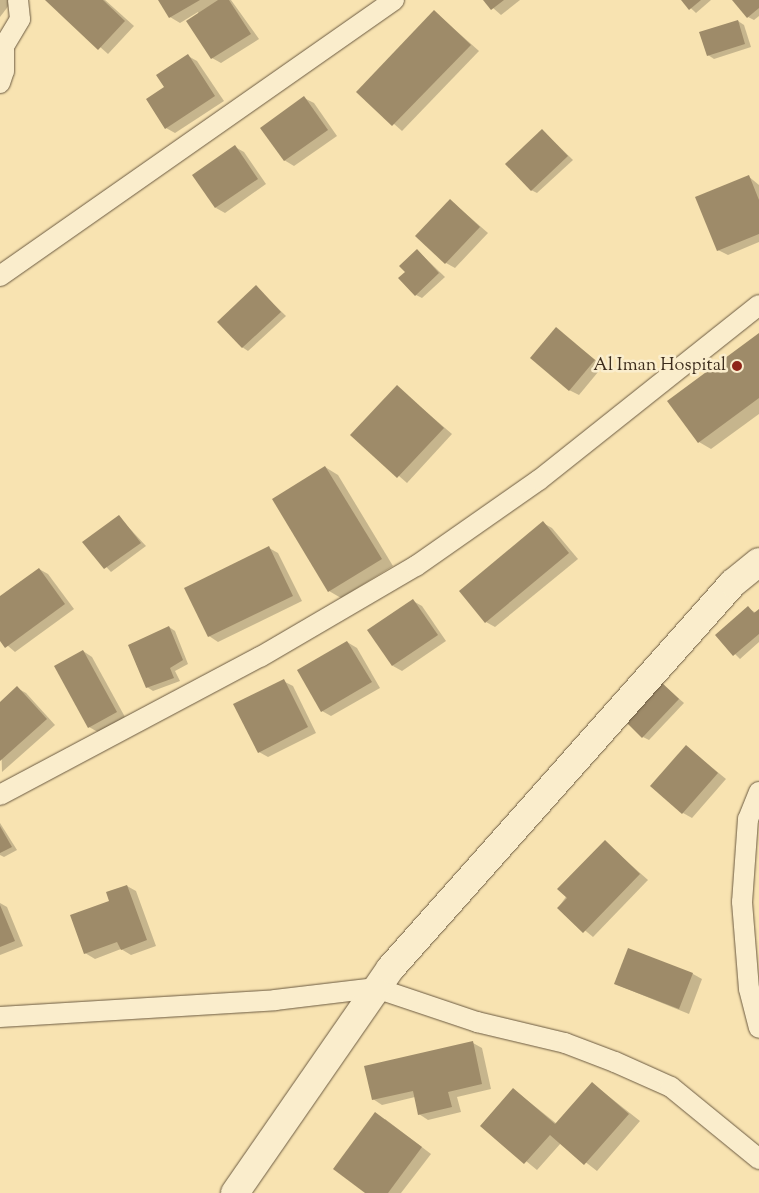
<!DOCTYPE html>
<html>
<head>
<meta charset="utf-8">
<style>
	body { margin:0 }
	#map { position:relative; width:759px; height:1193px; overflow:hidden; background:#f8e3b1; font-family:"Sorts Mill Goudy",serif }
	div>[style] { position:absolute }
	.shadow>* { inset:0; background:#0003 }
	.building>* { inset:0; background:#9e8b69 }
	.roads { filter:drop-shadow(0 0 1px #6b5a41) drop-shadow(0 0 1px #6b5a41) }
	.street>* { height:20px; margin:-10px; padding:0 10px; transform-origin:10px; border-radius:10px; background:#faedcc }
	.secondary>* { height:28px; margin:-14px; padding:0 14px; transform-origin:14px; border-radius:14px; background:#faedcc }
	.dots>* { width:14px; height:14px; translate:-50% -50%; box-sizing:border-box; border:2px solid #faedcc; border-radius:50% }
	span { translate:-50% -50%; white-space:nowrap; text-align:center; line-height:1.15; -webkit-text-stroke:5px #faedcc; paint-order:stroke }
	.poi-label { font-size:18px; color:#3c2c1c }
	.right { translate:-100% -50%; text-align:right }
</style>
</head>
<body>
<div id="map">
	<div class="shadow">
		<i style="clip-path:polygon(0 0,13px 0,0 17px)"></i>
		<i style="clip-path:polygon(47px 0,105px 0,134px 26px,108px 54px)"></i>
		<i style="clip-path:polygon(160px 0,231px 0,259px 39px,221px 63px,212px 58px,198px 12px,180px 23px,170px 17px)"></i>
		<i style="clip-path:polygon(484px 0,520px 0,501px 15px)"></i>
		<i style="clip-path:polygon(682px 0,711px 0,696px 13px)"></i>
		<i style="clip-path:polygon(734px 0,759px 0,759px 16px,754px 20px,748px 17px)"></i>
		<i style="clip-path:polygon(435px 12px,479px 51px,402px 131px,358px 92px)"></i>
		<i style="clip-path:polygon(738px 21px,744px 25px,751px 47px,714px 59px,708px 55px)"></i>
		<i style="clip-path:polygon(188px 56px,197px 61px,224px 101px,175px 133px,166px 128px,166px 88px)"></i>
		<i style="clip-path:polygon(304px 98px,314px 103px,337px 136px,294px 166px,284px 160px)"></i>
		<i style="clip-path:polygon(542px 130px,573px 160px,537px 193px,531px 190px)"></i>
		<i style="clip-path:polygon(235px 147px,244px 152px,266px 184px,225px 213px,216px 208px)"></i>
		<i style="clip-path:polygon(748px 176px,759px 185px,759px 242px,728px 255px,718px 250px)"></i>
		<i style="clip-path:polygon(450px 200px,488px 233px,455px 268px,446px 263px)"></i>
		<i style="clip-path:polygon(417px 250px,445px 277px,422px 298px,416px 295px,407px 272px)"></i>
		<i style="clip-path:polygon(256px 287px,286px 316px,248px 351px,242px 347px)"></i>
		<i style="clip-path:polygon(556px 329px,603px 366px,579px 395px,569px 390px)"></i>
		<i style="clip-path:polygon(759px 335px,759px 414px,711px 449px,699px 442px)"></i>
		<i style="clip-path:polygon(397px 387px,452px 434px,407px 483px,352px 435px)"></i>
		<i style="clip-path:polygon(325px 467px,338px 475px,393px 566px,341px 598px,329px 591px)"></i>
		<i style="clip-path:polygon(119px 517px,146px 546px,111px 572px,84px 543px)"></i>
		<i style="clip-path:polygon(543px 523px,552px 528px,578px 559px,495px 627px,486px 622px)"></i>
		<i style="clip-path:polygon(269px 548px,278px 553px,302px 601px,218px 642px,209px 636px)"></i>
		<i style="clip-path:polygon(39px 569px,48px 574px,74px 609px,15px 652px,0 639px,0 598px)"></i>
		<i style="clip-path:polygon(413px 601px,422px 606px,446px 641px,402px 671px,393px 666px)"></i>
		<i style="clip-path:polygon(748px 608px,756px 613px,759px 611px,759px 642px,740px 659px,717px 636px)"></i>
		<i style="clip-path:polygon(169px 627px,175px 631px,188px 664px,175px 671px,180px 681px,153px 691px,147px 687px)"></i>
		<i style="clip-path:polygon(347px 642px,357px 648px,380px 688px,331px 716px,322px 711px)"></i>
		<i style="clip-path:polygon(83px 651px,92px 657px,125px 717px,98px 732px,89px 727px)"></i>
		<i style="clip-path:polygon(283px 681px,293px 686px,316px 733px,268px 757px,259px 752px)"></i>
		<i style="clip-path:polygon(660px 682px,684px 703px,649px 740px,643px 737px)"></i>
		<i style="clip-path:polygon(17px 688px,26px 693px,55px 725px,2px 772px,0 703px)"></i>
		<i style="clip-path:polygon(686px 746px,726px 779px,692px 818px,683px 813px)"></i>
		<i style="clip-path:polygon(0 823px,17px 850px,4px 857px,0 855px)"></i>
		<i style="clip-path:polygon(605px 842px,648px 880px,593px 937px,558px 908px)"></i>
		<i style="clip-path:polygon(127px 886px,136px 891px,156px 946px,131px 955px,121px 949px,95px 959px,85px 953px,111px 902px)"></i>
		<i style="clip-path:polygon(0 903px,7px 907px,23px 946px,0 955px)"></i>
		<i style="clip-path:polygon(693px 974px,702px 979px,689px 1014px,615px 984px)"></i>
		<i style="clip-path:polygon(473px 1043px,482px 1048px,491px 1089px,457px 1097px,461px 1112px,428px 1120px,419px 1114px,415px 1097px,382px 1105px,373px 1099px)"></i>
		<i style="clip-path:polygon(593px 1084px,640px 1121px,597px 1171px,561px 1143px,537px 1170px,482px 1125px,513px 1089px,557px 1124px)"></i>
		<i style="clip-path:polygon(385px 1119px,431px 1154px,401px 1193px,367px 1193px)"></i>
	</div>
	<div class="building">
		<i style="clip-path:polygon(45px 0,103px 0,125px 21px,98px 50px)"></i>
		<i style="clip-path:polygon(158px 0,200px 0,169px 18px)"></i>
		<i style="clip-path:polygon(218px 0,229px 0,251px 34px,211px 59px,186px 21px)"></i>
		<i style="clip-path:polygon(483px 0,504px 0,491px 10px)"></i>
		<i style="clip-path:polygon(681px 0,701px 0,689px 10px)"></i>
		<i style="clip-path:polygon(732px 0,759px 0,759px 8px,747px 18px)"></i>
		<i style="clip-path:polygon(434px 10px,471px 45px,392px 126px,356px 92px)"></i>
		<i style="clip-path:polygon(738px 20px,745px 44px,707px 56px,699px 32px)"></i>
		<i style="clip-path:polygon(188px 54px,215px 96px,165px 129px,146px 99px,164px 87px,156px 75px)"></i>
		<i style="clip-path:polygon(304px 96px,328px 130px,284px 161px,260px 128px)"></i>
		<i style="clip-path:polygon(542px 129px,568px 156px,531px 191px,505px 164px)"></i>
		<i style="clip-path:polygon(235px 145px,258px 179px,215px 208px,192px 175px)"></i>
		<i style="clip-path:polygon(749px 175px,759px 200px,759px 234px,717px 251px,695px 197px)"></i>
		<i style="clip-path:polygon(450px 199px,480px 227px,445px 264px,415px 236px)"></i>
		<i style="clip-path:polygon(417px 249px,439px 273px,415px 296px,398px 278px,405px 272px,399px 266px)"></i>
		<i style="clip-path:polygon(256px 285px,281px 312px,242px 348px,217px 322px)"></i>
		<i style="clip-path:polygon(556px 327px,595px 360px,569px 391px,530px 358px)"></i>
		<i style="clip-path:polygon(759px 333px,759px 398px,698px 443px,667px 401px)"></i>
		<i style="clip-path:polygon(397px 385px,444px 428px,397px 478px,350px 435px)"></i>
		<i style="clip-path:polygon(325px 466px,382px 559px,328px 592px,272px 499px)"></i>
		<i style="clip-path:polygon(119px 515px,141px 543px,104px 569px,82px 542px)"></i>
		<i style="clip-path:polygon(543px 521px,569px 553px,485px 623px,459px 591px)"></i>
		<i style="clip-path:polygon(269px 546px,293px 596px,208px 637px,184px 588px)"></i>
		<i style="clip-path:polygon(39px 568px,65px 604px,5px 648px,0 641px,0 596px)"></i>
		<i style="clip-path:polygon(413px 599px,438px 635px,392px 666px,367px 630px)"></i>
		<i style="clip-path:polygon(748px 606px,754px 613px,759px 609px,759px 634px,733px 656px,715px 635px)"></i>
		<i style="clip-path:polygon(169px 626px,183px 660px,170px 668px,174px 678px,146px 688px,128px 645px)"></i>
		<i style="clip-path:polygon(347px 641px,372px 682px,321px 712px,297px 670px)"></i>
		<i style="clip-path:polygon(83px 650px,117px 712px,88px 728px,54px 666px)"></i>
		<i style="clip-path:polygon(284px 679px,308px 727px,258px 753px,233px 704px)"></i>
		<i style="clip-path:polygon(660px 681px,679px 699px,642px 738px,623px 719px)"></i>
		<i style="clip-path:polygon(17px 686px,47px 719px,0 761px,0 702px)"></i>
		<i style="clip-path:polygon(686px 745px,718px 773px,682px 814px,650px 786px)"></i>
		<i style="clip-path:polygon(0 826px,12px 847px,0 853px)"></i>
		<i style="clip-path:polygon(605px 840px,640px 874px,583px 933px,557px 908px,567px 898px,557px 889px)"></i>
		<i style="clip-path:polygon(127px 885px,147px 940px,121px 950px,117px 942px,84px 954px,70px 915px,109px 901px,106px 892px)"></i>
		<i style="clip-path:polygon(0 905px,15px 941px,0 947px)"></i>
		<i style="clip-path:polygon(628px 948px,693px 973px,679px 1009px,614px 984px)"></i>
		<i style="clip-path:polygon(473px 1041px,482px 1084px,448px 1092px,452px 1107px,418px 1115px,413px 1091px,372px 1100px,364px 1066px)"></i>
		<i style="clip-path:polygon(592px 1082px,629px 1114px,584px 1165px,550px 1135px,524px 1164px,480px 1126px,513px 1088px,555px 1124px)"></i>
		<i style="clip-path:polygon(375px 1112px,422px 1147px,388px 1193px,365px 1193px,333px 1169px)"></i>
	</div>
	<div class="roads">
		<div class="street">
			<i style="left:0;top:83px;width:13px;rotate:-72deg"></i>
			<i style="left:4px;top:71px;width:25px;rotate:-90deg"></i>
			<i style="left:4px;top:46px;width:31px;rotate:-59deg"></i>
			<i style="left:20px;top:19px;width:19px;rotate:-96deg"></i>
			<i style="left:0;top:276px;width:481px;rotate:-35deg"></i>
			<i style="left:759px;top:792px;width:29px;rotate:112deg"></i>
			<i style="left:748px;top:819px;width:83px;rotate:94.1deg"></i>
			<i style="left:742px;top:902px;width:87px;rotate:85.4deg"></i>
			<i style="left:749px;top:989px;width:40px;rotate:75.6deg"></i>
			<i style="left:0;top:795px;width:294px;rotate:-28deg"></i>
			<i style="left:260px;top:657px;width:181px;rotate:-30.3deg"></i>
			<i style="left:416px;top:566px;width:150px;rotate:-35deg"></i>
			<i style="left:539px;top:480px;width:281px;rotate:-38.5deg"></i>
			<i style="left:0;top:1017px;width:276px;rotate:-3.5deg"></i>
			<i style="left:275px;top:1000px;width:102px;rotate:-6.8deg"></i>
			<i style="left:376px;top:988px;width:107px;rotate:18.6deg"></i>
			<i style="left:477px;top:1022px;width:90px;rotate:13.4deg"></i>
			<i style="left:565px;top:1043px;width:53px;rotate:20.8deg"></i>
			<i style="left:615px;top:1062px;width:61px;rotate:24.1deg"></i>
			<i style="left:671px;top:1087px;width:114px;rotate:39.3deg"></i>
		</div>
		<div class="secondary">
			<i style="left:235px;top:1193px;width:272px;rotate:-55.3deg"></i>
			<i style="left:390px;top:969px;width:516px;rotate:-48.38deg"></i>
			<i style="left:733px;top:583px;width:33px;rotate:-39deg"></i>
		</div>
	</div>
	<div class="dots">
		<i style="left:737px;top:366px;background:#8f2418"></i>
	</div>
	<div class="poi-label">
		<span class="right" style="left:726px;top:366px">Al Iman Hospital</span>
	</div>
</div>
</body>
</html>
